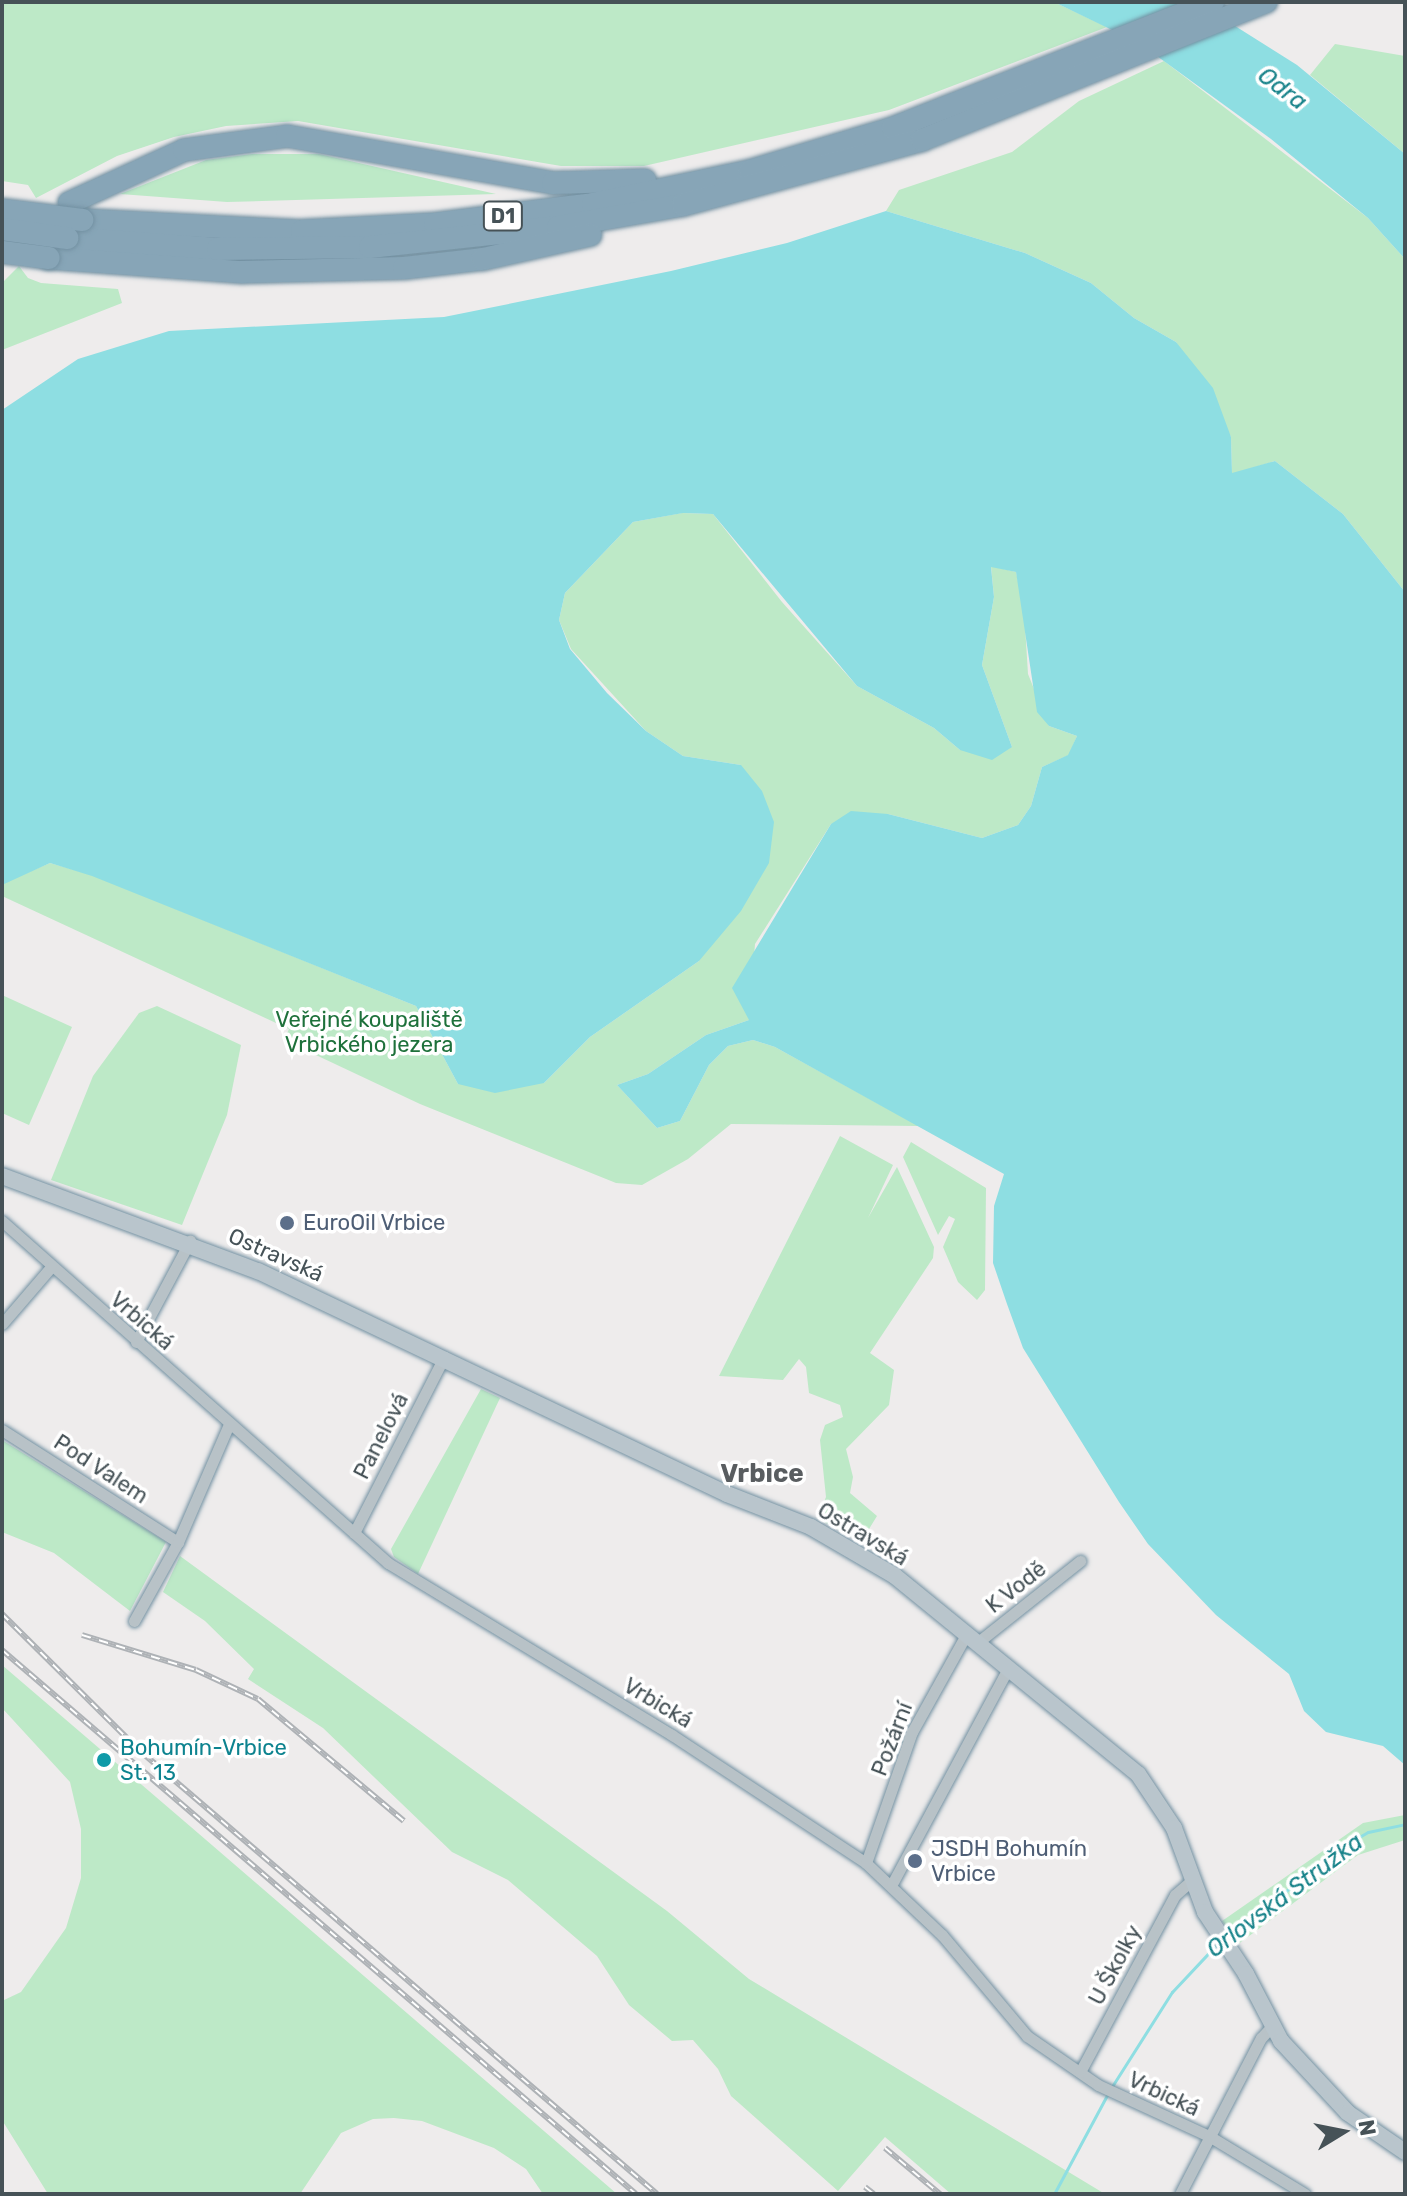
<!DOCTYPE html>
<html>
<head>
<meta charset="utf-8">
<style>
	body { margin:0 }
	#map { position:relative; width:1407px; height:2196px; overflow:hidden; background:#eeecec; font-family:Rubik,sans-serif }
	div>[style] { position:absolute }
	.green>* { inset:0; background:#bde9c7 }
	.water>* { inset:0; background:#8edee2 }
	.stream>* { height:3px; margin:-1.5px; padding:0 1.5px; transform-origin:1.5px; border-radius:1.5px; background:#8edee2 }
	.roads { filter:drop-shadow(0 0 2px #7391a2) drop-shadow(0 0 2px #7391a2) }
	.street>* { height:11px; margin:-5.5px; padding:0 5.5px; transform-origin:5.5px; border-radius:5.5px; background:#b8c2c7 }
	.secondary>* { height:16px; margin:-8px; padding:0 8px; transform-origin:8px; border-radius:8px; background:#b9c5cc }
	.highway>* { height:22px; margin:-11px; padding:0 11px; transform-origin:11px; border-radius:11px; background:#87a5b7 }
	.rail>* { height:6px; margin-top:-3px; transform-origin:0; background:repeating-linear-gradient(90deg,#fff 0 9px,#aeb2b6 0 18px); box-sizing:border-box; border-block:2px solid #aeb2b6 }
	.bridges { filter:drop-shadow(0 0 2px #7391a2) drop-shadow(0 0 2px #7391a2) }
	.highway-bridge>* { height:22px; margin:-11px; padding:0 11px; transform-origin:11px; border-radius:11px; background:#87a5b7 }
	.dots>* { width:22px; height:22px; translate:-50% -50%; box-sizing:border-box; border:4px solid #fff; border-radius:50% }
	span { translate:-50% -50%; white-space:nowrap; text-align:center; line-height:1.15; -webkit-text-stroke:7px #fff; paint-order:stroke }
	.shield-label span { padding:2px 6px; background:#fff; border:2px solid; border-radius:6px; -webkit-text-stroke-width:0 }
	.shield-label { font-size:20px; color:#465257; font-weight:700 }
	.park-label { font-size:22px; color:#1e713b }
	.service-label { font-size:22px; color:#4e5e75 }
	.left { translate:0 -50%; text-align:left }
	.street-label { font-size:22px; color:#465257 }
	.culture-label { font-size:22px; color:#0d838f }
	.water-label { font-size:24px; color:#18838a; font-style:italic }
	.quarter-label { font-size:26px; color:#595d60; font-weight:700 }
	.frame { position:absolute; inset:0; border:4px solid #465257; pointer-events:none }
	.north { position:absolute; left:1303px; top:2092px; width:80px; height:80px; -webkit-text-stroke:6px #fff; paint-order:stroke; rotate:80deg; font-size:22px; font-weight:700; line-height:32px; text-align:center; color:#465257 }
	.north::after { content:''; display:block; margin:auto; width:28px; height:36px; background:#465257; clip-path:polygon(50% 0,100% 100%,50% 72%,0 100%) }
</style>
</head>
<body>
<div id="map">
	<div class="green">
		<i style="clip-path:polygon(2px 2px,1054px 2px,1107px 27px,889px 110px,644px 166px,561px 166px,298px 121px,226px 126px,174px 137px,117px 156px,36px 198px,28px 185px,2px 181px)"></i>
		<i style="clip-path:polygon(1335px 44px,1405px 56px,1405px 154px,1310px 75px)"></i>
		<i style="clip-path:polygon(1164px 61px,1368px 218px,1405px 259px,1405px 592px,1343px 514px,1275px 461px,1232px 474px,1231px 437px,1176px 342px,1134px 318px,1091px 283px,1025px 253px,886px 211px,899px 190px,1012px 152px,1079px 101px)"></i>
		<i style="clip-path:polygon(252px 154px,319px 154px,496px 194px,227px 202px,120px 194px,206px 160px)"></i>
		<i style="clip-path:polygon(19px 266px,28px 278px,41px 283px,118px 289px,122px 303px,2px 350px,2px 283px)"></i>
		<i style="clip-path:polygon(682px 513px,713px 514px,782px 602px,857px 686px,934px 728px,960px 750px,1012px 747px,982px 665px,994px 597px,991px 566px,1016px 572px,1024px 609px,1028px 674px,1049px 726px,1077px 736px,1069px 755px,1042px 767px,1031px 806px,1018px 825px,982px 838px,888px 814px,831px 824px,755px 944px,749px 1020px,706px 1035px,648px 1074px,617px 1085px,657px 1128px,680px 1121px,709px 1065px,728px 1046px,753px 1040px,775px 1047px,919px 1126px,731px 1124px,688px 1159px,642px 1185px,616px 1183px,420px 1104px,284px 1040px,289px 1029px,2px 896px,3px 883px,50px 863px,92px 875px,416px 1006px,458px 1084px,544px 1083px,590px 1037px,699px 961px,741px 765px,683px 756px,646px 731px,571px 649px,559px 620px,565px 593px,633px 522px)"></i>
		<i style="clip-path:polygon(2px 995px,72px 1027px,29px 1125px,2px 1113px)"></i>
		<i style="clip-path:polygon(157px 1006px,241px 1045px,227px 1115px,182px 1225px,51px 1180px,93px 1076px,139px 1013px)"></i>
		<i style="clip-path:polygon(840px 1136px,893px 1165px,868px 1218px,897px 1167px,934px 1247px,933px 1258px,870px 1353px,894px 1370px,889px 1405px,846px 1449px,853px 1477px,850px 1493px,877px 1516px,861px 1542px,817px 1518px,826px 1497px,820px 1440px,825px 1425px,843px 1417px,840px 1405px,809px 1393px,806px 1367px,799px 1359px,783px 1380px,719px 1376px)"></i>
		<i style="clip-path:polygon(911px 1142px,986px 1188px,985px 1290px,977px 1300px,958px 1282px,943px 1247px,955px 1219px,949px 1216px,938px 1235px,903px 1157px)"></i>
		<i style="clip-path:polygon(481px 1389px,500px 1398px,418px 1574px,394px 1557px,391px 1549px)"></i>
		<i style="clip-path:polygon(2px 1440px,166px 1542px,130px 1611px,54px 1553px,2px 1532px)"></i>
		<i style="clip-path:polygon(180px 1556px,667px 1911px,749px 1979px,1105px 2194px,951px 2194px,885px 2137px,838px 2191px,731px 2096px,718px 2069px,693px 2040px,672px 2041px,629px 2005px,597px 1956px,508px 1880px,452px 1852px,323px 1728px,248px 1679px,254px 1669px,205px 1621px,163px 1592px)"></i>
		<i style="clip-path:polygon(2px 1665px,191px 1827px,617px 2194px,543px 2194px,526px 2169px,494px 2148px,422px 2121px,394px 2118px,373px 2119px,341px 2133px,300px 2194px,48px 2194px,2px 2120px,2px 2001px,21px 1992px,66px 1928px,81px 1878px,81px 1829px,70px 1782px,2px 1708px)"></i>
		<i style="clip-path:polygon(1405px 1815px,1405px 1840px,1358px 1855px,1237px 1945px,1222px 1921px,1363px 1823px)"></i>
	</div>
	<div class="water">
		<i style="clip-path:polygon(1054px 2px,1197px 2px,1297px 65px,1405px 154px,1405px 259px,1368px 218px,1271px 139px,1139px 43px)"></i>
		<i style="clip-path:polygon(886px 211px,1025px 253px,1091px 283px,1134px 318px,1176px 342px,1213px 388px,1231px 437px,1232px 473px,1275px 461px,1343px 514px,1405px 592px,1405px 1765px,1383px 1746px,1326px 1732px,1304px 1711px,1289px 1674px,1216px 1615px,1148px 1544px,1119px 1502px,1023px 1348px,1007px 1304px,993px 1263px,994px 1206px,1004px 1174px,775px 1047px,753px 1040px,728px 1046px,709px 1065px,680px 1121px,657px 1128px,617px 1085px,648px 1074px,706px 1035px,749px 1020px,732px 988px,831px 824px,851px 811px,888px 814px,982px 838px,1018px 825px,1031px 806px,1042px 767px,1068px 755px,1077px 736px,1049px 726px,1037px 712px,1016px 572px,991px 567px,994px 597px,982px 665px,1012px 747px,992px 760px,960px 750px,934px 728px,857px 686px,713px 514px,683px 513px,633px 522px,565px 593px,559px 620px,570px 649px,607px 693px,646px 731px,683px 756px,741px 765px,762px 791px,774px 822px,769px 863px,741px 911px,699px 961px,590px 1037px,544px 1083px,495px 1093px,458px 1084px,416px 1006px,92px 876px,50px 863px,2px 885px,2px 410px,78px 359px,169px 331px,444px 317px,671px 271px,787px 243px)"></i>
	</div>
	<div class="stream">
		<i style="left:1226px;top:1937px;width:153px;rotate:-37.5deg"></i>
		<i style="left:1347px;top:1844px;width:24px;rotate:-30deg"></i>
		<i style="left:1368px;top:1832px;width:38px;rotate:-12deg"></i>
		<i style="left:1111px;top:2088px;width:114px;rotate:-57.6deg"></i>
		<i style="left:1172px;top:1992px;width:66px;rotate:-46.8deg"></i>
		<i style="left:1054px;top:2194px;width:112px;rotate:-61.8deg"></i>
	</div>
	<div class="roads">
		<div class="street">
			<i style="left:2px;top:1221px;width:516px;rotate:41.54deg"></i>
			<i style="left:388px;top:1563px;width:332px;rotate:31.2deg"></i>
			<i style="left:672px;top:1735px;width:232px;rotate:33.4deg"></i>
			<i style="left:866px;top:1863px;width:105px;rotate:43.5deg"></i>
			<i style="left:942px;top:1935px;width:132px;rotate:49.9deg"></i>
			<i style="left:1027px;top:2036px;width:86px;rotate:34.6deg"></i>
			<i style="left:1098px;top:2085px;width:122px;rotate:24.7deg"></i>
			<i style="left:1209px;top:2136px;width:112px;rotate:31.1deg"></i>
			<i style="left:2px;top:1324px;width:75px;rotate:-49.3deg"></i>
			<i style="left:136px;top:1342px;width:115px;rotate:-61.9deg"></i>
			<i style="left:2px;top:1430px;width:209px;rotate:32.5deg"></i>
			<i style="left:354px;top:1533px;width:198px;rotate:-62.9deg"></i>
			<i style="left:134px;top:1621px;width:90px;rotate:-60.9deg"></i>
			<i style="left:178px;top:1542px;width:129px;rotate:-66.6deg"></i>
			<i style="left:977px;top:1643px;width:132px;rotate:-38.5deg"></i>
			<i style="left:866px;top:1863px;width:139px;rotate:-70.7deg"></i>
			<i style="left:912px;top:1732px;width:111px;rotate:-60.9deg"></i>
			<i style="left:892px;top:1884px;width:244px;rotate:-61.7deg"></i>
			<i style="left:1080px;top:2072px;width:201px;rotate:-61.8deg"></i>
			<i style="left:1175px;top:1895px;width:21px;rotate:-41deg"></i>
			<i style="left:1180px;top:2194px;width:176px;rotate:-62.6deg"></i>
			<i style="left:1261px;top:2038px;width:16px;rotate:-47deg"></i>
		</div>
		<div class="secondary">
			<i style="left:2px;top:1176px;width:273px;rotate:20.4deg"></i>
			<i style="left:258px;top:1271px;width:519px;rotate:25.43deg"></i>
			<i style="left:727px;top:1494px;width:90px;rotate:21.4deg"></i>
			<i style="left:811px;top:1527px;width:97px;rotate:30.3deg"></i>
			<i style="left:895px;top:1576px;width:313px;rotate:39.2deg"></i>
			<i style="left:1138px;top:1774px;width:65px;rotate:56.3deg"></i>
			<i style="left:1174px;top:1828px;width:90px;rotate:69.7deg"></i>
			<i style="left:1205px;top:1912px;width:74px;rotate:56.5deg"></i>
			<i style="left:1246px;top:1974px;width:76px;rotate:62.4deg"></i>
			<i style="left:1281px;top:2041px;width:98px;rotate:47.1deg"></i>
			<i style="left:1348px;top:2113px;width:69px;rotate:34.4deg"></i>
		</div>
		<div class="highway">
			<i style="left:69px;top:203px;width:127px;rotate:-24.7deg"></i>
			<i style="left:184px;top:150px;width:104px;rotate:-7.7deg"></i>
			<i style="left:287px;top:136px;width:270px;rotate:10deg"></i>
			<i style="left:553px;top:183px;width:92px;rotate:-1.9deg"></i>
			<i style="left:82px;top:220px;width:220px;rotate:2.9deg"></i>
			<i style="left:302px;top:231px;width:133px;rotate:-3deg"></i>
			<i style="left:435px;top:224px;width:159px;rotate:-7.2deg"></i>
			<i style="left:593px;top:204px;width:160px;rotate:-11.9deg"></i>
			<i style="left:750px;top:171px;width:149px;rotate:-16.7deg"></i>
			<i style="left:893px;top:128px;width:344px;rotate:-21.5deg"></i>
			<i style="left:67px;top:238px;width:151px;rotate:4.2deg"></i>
			<i style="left:218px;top:249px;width:152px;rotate:-0.8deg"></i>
			<i style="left:370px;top:247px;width:189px;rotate:-6.1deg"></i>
			<i style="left:558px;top:227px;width:127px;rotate:-10deg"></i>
			<i style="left:683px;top:205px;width:248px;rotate:-15.2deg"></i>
			<i style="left:922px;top:140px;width:371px;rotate:-21.9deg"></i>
			<i style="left:49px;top:258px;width:193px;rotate:4.2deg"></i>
			<i style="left:241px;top:272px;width:163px;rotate:-1.4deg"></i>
			<i style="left:404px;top:268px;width:80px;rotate:-6.5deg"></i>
			<i style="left:483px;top:259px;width:110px;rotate:-12.6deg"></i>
		</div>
	</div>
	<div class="rail">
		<i style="left:2px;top:1614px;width:193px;rotate:44.8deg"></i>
		<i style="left:139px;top:1750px;width:682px;rotate:40.6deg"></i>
		<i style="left:82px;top:1635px;width:119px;rotate:17.1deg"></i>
		<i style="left:196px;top:1670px;width:68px;rotate:25.1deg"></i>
		<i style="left:258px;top:1699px;width:190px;rotate:39.9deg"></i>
		<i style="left:2px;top:1650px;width:835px;rotate:40.63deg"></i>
		<i style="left:885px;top:2148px;width:72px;rotate:39.9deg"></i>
		<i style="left:865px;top:2187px;width:11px;rotate:38deg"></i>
	</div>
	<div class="bridges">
		<div class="highway-bridge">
			<i style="left:2px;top:210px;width:81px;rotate:7.1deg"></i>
			<i style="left:2px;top:229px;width:66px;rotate:7.9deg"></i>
			<i style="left:2px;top:252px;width:47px;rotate:7.3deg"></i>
		</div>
	</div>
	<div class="dots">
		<i style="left:287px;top:1223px;background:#5c6f8a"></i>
		<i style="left:104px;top:1760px;background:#0f9aa8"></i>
		<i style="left:915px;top:1861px;background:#5c6f8a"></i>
	</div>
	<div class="shield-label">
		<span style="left:503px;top:216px">D1</span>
	</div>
	<div class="park-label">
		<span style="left:369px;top:1032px">Veřejné koupaliště<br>Vrbického jezera</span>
	</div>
	<div class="service-label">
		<span class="left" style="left:303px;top:1223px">EuroOil Vrbice</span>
		<span class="left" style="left:931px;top:1861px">JSDH Bohumín<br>Vrbice</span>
	</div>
	<div class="street-label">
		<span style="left:276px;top:1255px;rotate:24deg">Ostravská</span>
		<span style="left:142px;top:1321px;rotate:41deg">Vrbická</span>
		<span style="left:381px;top:1436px;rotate:-63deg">Panelová</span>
		<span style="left:101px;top:1469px;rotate:33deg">Pod Valem</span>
		<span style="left:863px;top:1534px;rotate:31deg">Ostravská</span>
		<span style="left:1016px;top:1587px;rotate:-38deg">K Vodě</span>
		<span style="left:658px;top:1703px;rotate:31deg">Vrbická</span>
		<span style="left:892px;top:1739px;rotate:-69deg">Požární</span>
		<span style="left:1115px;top:1965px;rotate:-62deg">U Školky</span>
		<span style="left:1164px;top:2094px;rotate:25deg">Vrbická</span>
	</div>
	<div class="culture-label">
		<span class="left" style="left:120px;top:1760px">Bohumín-Vrbice<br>St. 13</span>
	</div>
	<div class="water-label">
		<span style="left:1282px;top:89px;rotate:37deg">Odra</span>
		<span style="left:1285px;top:1896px;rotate:-37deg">Orlovská Stružka</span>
	</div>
	<div class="quarter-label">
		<span style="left:762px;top:1474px">Vrbice</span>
	</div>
	<div class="frame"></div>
	<div class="north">N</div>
</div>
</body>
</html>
